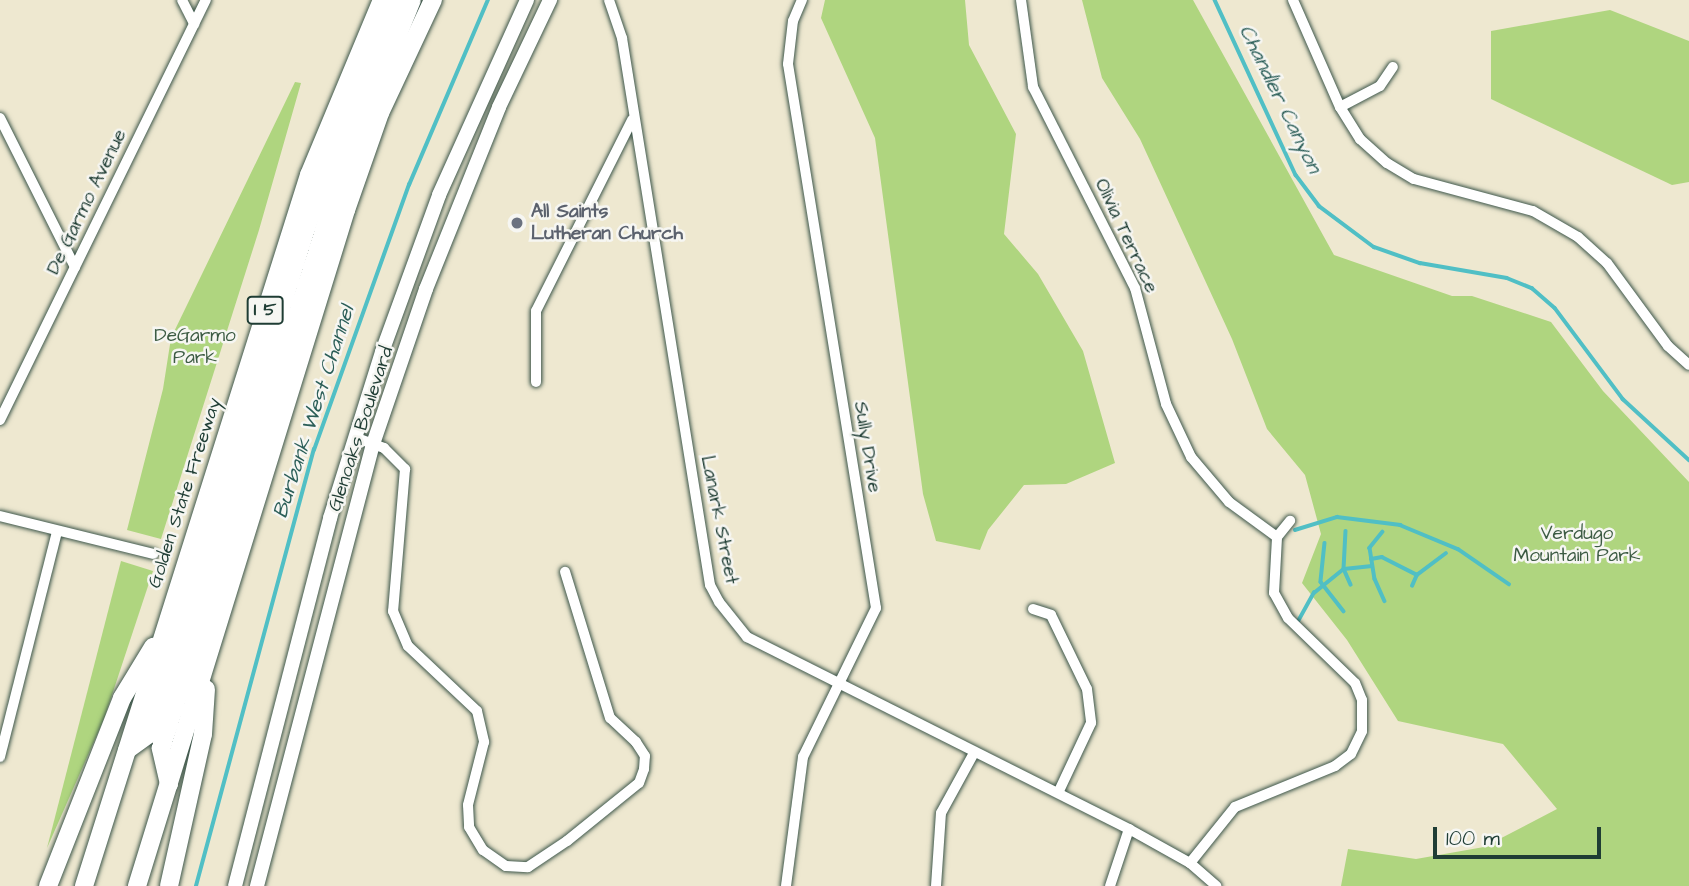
<!DOCTYPE html>
<html>
<head>
<meta charset="utf-8">
<style>
	body { margin:0 }
	#map { position:relative; width:1689px; height:886px; overflow:hidden; background:#eee8d0; font-family:"Architects Daughter",sans-serif }
	div>[style] { position:absolute }
	.green>* { inset:0; background:#afd57f }
	.stream>* { height:3.5px; margin:-1.75px; padding:0 1.75px; transform-origin:1.75px; border-radius:1.75px; background:#50bfc5 }
	.roads { filter:drop-shadow(0 0 2px #3e574b) drop-shadow(0 0 2px #3e574b) }
	.street>* { height:10px; margin:-5px; padding:0 5px; transform-origin:5px; border-radius:5px; background:#fff }
	.secondary>* { height:14px; margin:-7px; padding:0 7px; transform-origin:7px; border-radius:7px; background:#fff }
	.highway>* { height:18px; margin:-9px; padding:0 9px; transform-origin:9px; border-radius:9px; background:#fff }
	.dots>* { width:19px; height:19px; translate:-50% -50%; box-sizing:border-box; border:4px solid #f6f6f2; border-radius:50% }
	span { translate:-50% -50%; white-space:nowrap; text-align:center; line-height:1.15; -webkit-text-stroke:5px #f6f6f2; paint-order:stroke }
	.shield-label span { padding:2px 5px; background:#f6f6f2; border:2px solid; border-radius:5px; -webkit-text-stroke-width:0 }
	.shield-label { font-size:18px; color:#1f3d34; font-weight:700 }
	.street-label { font-size:19px; color:#1f3d34 }
	.worship-label { font-size:19px; color:#5b616d; font-weight:700 }
	.left { translate:0 -50%; text-align:left }
	.park-label { font-size:19px; color:#3c5b43 }
	.water-label { font-size:21px; color:#2b5e58; font-style:italic }
	.scale { position:absolute; left:1433px; top:827px; width:168px; height:32px; box-sizing:border-box; border:4px solid #1f3d34; border-top:0; padding-left:9px; font-size:21px; line-height:24px; white-space:nowrap; color:#1f3d34; -webkit-text-stroke:5px #f6f6f2; paint-order:stroke }
</style>
</head>
<body>
<div id="map">
	<div class="green">
		<i style="clip-path:polygon(825px 0,965px 0,969px 45px,1016px 134px,1004px 234px,1038px 274px,1083px 351px,1115px 463px,1066px 484px,1024px 485px,988px 530px,980px 550px,936px 541px,923px 494px,875px 138px,821px 18px)"></i>
		<i style="clip-path:polygon(1082px 0,1193px 0,1334px 255px,1452px 296px,1472px 296px,1551px 322px,1603px 391px,1689px 482px,1689px 886px,1341px 886px,1348px 849px,1416px 859px,1484px 847px,1557px 809px,1503px 744px,1398px 721px,1347px 640px,1302px 583px,1321px 534px,1305px 475px,1267px 429px,1232px 339px,1140px 139px,1102px 78px)"></i>
		<i style="clip-path:polygon(1610px 10px,1689px 41px,1689px 182px,1672px 185px,1491px 99px,1491px 31px)"></i>
		<i style="clip-path:polygon(295px 82px,301px 83px,259px 230px,161px 539px,127px 530px,163px 389px,171px 338px)"></i>
		<i style="clip-path:polygon(121px 561px,153px 571px,104px 719px,47px 848px)"></i>
	</div>
	<div class="stream">
		<i style="left:1215px;top:0;width:193px;rotate:65.2deg"></i>
		<i style="left:1296px;top:175px;width:39px;rotate:53deg"></i>
		<i style="left:1319px;top:206px;width:69px;rotate:36.7deg"></i>
		<i style="left:1374px;top:247px;width:49px;rotate:19.2deg"></i>
		<i style="left:1420px;top:263px;width:88px;rotate:9.8deg"></i>
		<i style="left:1507px;top:278px;width:27px;rotate:22deg"></i>
		<i style="left:1532px;top:288px;width:30px;rotate:41deg"></i>
		<i style="left:1555px;top:308px;width:114px;rotate:53.2deg"></i>
		<i style="left:1623px;top:399px;width:90px;rotate:42.7deg"></i>
		<i style="left:1295px;top:530px;width:44px;rotate:-17.2deg"></i>
		<i style="left:1337px;top:517px;width:64px;rotate:7.2deg"></i>
		<i style="left:1400px;top:525px;width:63px;rotate:22.5deg"></i>
		<i style="left:1458px;top:549px;width:62px;rotate:34.5deg"></i>
		<i style="left:1346px;top:531px;width:38px;rotate:93deg"></i>
		<i style="left:1344px;top:569px;width:17px;rotate:66deg"></i>
		<i style="left:1383px;top:532px;width:21px;rotate:129deg"></i>
		<i style="left:1370px;top:548px;width:31px;rotate:81deg"></i>
		<i style="left:1375px;top:579px;width:24px;rotate:66deg"></i>
		<i style="left:1325px;top:543px;width:39px;rotate:96deg"></i>
		<i style="left:1321px;top:582px;width:37px;rotate:52deg"></i>
		<i style="left:1371px;top:559px;width:11px;rotate:-10deg"></i>
		<i style="left:1382px;top:557px;width:39px;rotate:27deg"></i>
		<i style="left:1412px;top:586px;width:12px;rotate:-66deg"></i>
		<i style="left:1417px;top:575px;width:36px;rotate:-37deg"></i>
		<i style="left:1296px;top:625px;width:37px;rotate:-61deg"></i>
		<i style="left:1314px;top:593px;width:38px;rotate:-39deg"></i>
		<i style="left:1344px;top:569px;width:28px;rotate:-6deg"></i>
		<i style="left:196px;top:886px;width:452px;rotate:-74.9deg"></i>
		<i style="left:314px;top:450px;width:282px;rotate:-70.3deg"></i>
		<i style="left:409px;top:185px;width:201px;rotate:-66.9deg"></i>
	</div>
	<div class="roads">
		<div class="street">
			<i style="left:182px;top:0;width:27px;rotate:63deg"></i>
			<i style="left:609px;top:0;width:40px;rotate:71.1deg"></i>
			<i style="left:622px;top:38px;width:554px;rotate:80.86deg"></i>
			<i style="left:710px;top:585px;width:19px;rotate:62deg"></i>
			<i style="left:719px;top:602px;width:45px;rotate:51.3deg"></i>
			<i style="left:747px;top:637px;width:428px;rotate:26.7deg"></i>
			<i style="left:1129px;top:829px;width:70px;rotate:29.1deg"></i>
			<i style="left:1190px;top:863px;width:35px;rotate:41deg"></i>
			<i style="left:1021px;top:0;width:88px;rotate:82.1deg"></i>
			<i style="left:1033px;top:87px;width:225px;rotate:63.1deg"></i>
			<i style="left:1135px;top:288px;width:120px;rotate:75deg"></i>
			<i style="left:1166px;top:404px;width:59px;rotate:64.7deg"></i>
			<i style="left:1191px;top:457px;width:59px;rotate:49.8deg"></i>
			<i style="left:1229px;top:502px;width:59px;rotate:36.1deg"></i>
			<i style="left:1293px;top:0;width:117px;rotate:66.3deg"></i>
			<i style="left:1340px;top:107px;width:38px;rotate:58deg"></i>
			<i style="left:1360px;top:139px;width:36px;rotate:42deg"></i>
			<i style="left:1387px;top:163px;width:31px;rotate:31deg"></i>
			<i style="left:1414px;top:179px;width:123px;rotate:15.1deg"></i>
			<i style="left:1533px;top:211px;width:52px;rotate:30deg"></i>
			<i style="left:1578px;top:237px;width:39px;rotate:42deg"></i>
			<i style="left:1607px;top:263px;width:103px;rotate:53.7deg"></i>
			<i style="left:1668px;top:346px;width:28px;rotate:42deg"></i>
			<i style="left:1340px;top:107px;width:45px;rotate:-27.7deg"></i>
			<i style="left:1380px;top:86px;width:23px;rotate:-56deg"></i>
			<i style="left:0;top:118px;width:167px;rotate:63.3deg"></i>
			<i style="left:536px;top:382px;width:71px;rotate:-90deg"></i>
			<i style="left:536px;top:311px;width:214px;rotate:-63.3deg"></i>
			<i style="left:0;top:420px;width:468px;rotate:-63.9deg"></i>
			<i style="left:354px;top:437px;width:32px;rotate:20deg"></i>
			<i style="left:384px;top:448px;width:30px;rotate:45deg"></i>
			<i style="left:405px;top:469px;width:143px;rotate:94.8deg"></i>
			<i style="left:393px;top:611px;width:38px;rotate:67deg"></i>
			<i style="left:408px;top:646px;width:95px;rotate:43.3deg"></i>
			<i style="left:477px;top:711px;width:32px;rotate:77deg"></i>
			<i style="left:484px;top:742px;width:65px;rotate:104.3deg"></i>
			<i style="left:468px;top:805px;width:22px;rotate:87deg"></i>
			<i style="left:469px;top:827px;width:27px;rotate:59deg"></i>
			<i style="left:483px;top:850px;width:28px;rotate:35deg"></i>
			<i style="left:506px;top:866px;width:22px;rotate:3deg"></i>
			<i style="left:528px;top:867px;width:47px;rotate:-33.7deg"></i>
			<i style="left:567px;top:841px;width:92px;rotate:-38.9deg"></i>
			<i style="left:639px;top:783px;width:15px;rotate:-70deg"></i>
			<i style="left:644px;top:769px;width:13px;rotate:-86deg"></i>
			<i style="left:645px;top:756px;width:17px;rotate:-123deg"></i>
			<i style="left:636px;top:742px;width:35px;rotate:-137deg"></i>
			<i style="left:610px;top:718px;width:153px;rotate:-107.1deg"></i>
			<i style="left:0;top:516px;width:158px;rotate:13.9deg"></i>
			<i style="left:1033px;top:609px;width:19px;rotate:18deg"></i>
			<i style="left:1051px;top:615px;width:82px;rotate:64.1deg"></i>
			<i style="left:1087px;top:689px;width:34px;rotate:83deg"></i>
			<i style="left:1091px;top:723px;width:77px;rotate:115.2deg"></i>
			<i style="left:0;top:757px;width:232px;rotate:-75.8deg"></i>
			<i style="left:1190px;top:863px;width:72px;rotate:-51.2deg"></i>
			<i style="left:1235px;top:807px;width:108px;rotate:-22.3deg"></i>
			<i style="left:1335px;top:766px;width:20px;rotate:-37deg"></i>
			<i style="left:1351px;top:754px;width:25px;rotate:-64deg"></i>
			<i style="left:1362px;top:731px;width:31px;rotate:-90deg"></i>
			<i style="left:1362px;top:700px;width:18px;rotate:-112deg"></i>
			<i style="left:1355px;top:683px;width:93px;rotate:-135.9deg"></i>
			<i style="left:1288px;top:618px;width:29px;rotate:-119deg"></i>
			<i style="left:1274px;top:593px;width:56px;rotate:-86.9deg"></i>
			<i style="left:1277px;top:537px;width:21px;rotate:-51deg"></i>
			<i style="left:786px;top:886px;width:130px;rotate:-82.5deg"></i>
			<i style="left:803px;top:757px;width:166px;rotate:-63.9deg"></i>
			<i style="left:876px;top:608px;width:551px;rotate:-99.19deg"></i>
			<i style="left:788px;top:64px;width:43px;rotate:-83.4deg"></i>
			<i style="left:793px;top:21px;width:23px;rotate:-67deg"></i>
			<i style="left:936px;top:886px;width:73px;rotate:-86.1deg"></i>
			<i style="left:941px;top:813px;width:68px;rotate:-61.2deg"></i>
			<i style="left:1110px;top:886px;width:60px;rotate:-71.6deg"></i>
		</div>
		<div class="secondary">
			<i style="left:235px;top:886px;width:380px;rotate:-75.5deg"></i>
			<i style="left:330px;top:518px;width:174px;rotate:-72.6deg"></i>
			<i style="left:382px;top:352px;width:167px;rotate:-70deg"></i>
			<i style="left:439px;top:195px;width:214px;rotate:-65.7deg"></i>
			<i style="left:257px;top:886px;width:457px;rotate:-75.3deg"></i>
			<i style="left:373px;top:444px;width:164px;rotate:-71.1deg"></i>
			<i style="left:426px;top:289px;width:196px;rotate:-68.1deg"></i>
			<i style="left:499px;top:107px;width:119px;rotate:-64.5deg"></i>
		</div>
		<div class="highway">
			<i style="left:127px;top:750px;width:27px;rotate:-36deg"></i>
			<i style="left:149px;top:734px;width:529px;rotate:-72.73deg"></i>
			<i style="left:306px;top:229px;width:80px;rotate:-71.1deg"></i>
			<i style="left:332px;top:153px;width:166px;rotate:-67.3deg"></i>
			<i style="left:169px;top:784px;width:37px;rotate:-103deg"></i>
			<i style="left:161px;top:748px;width:608px;rotate:-72.49deg"></i>
			<i style="left:344px;top:168px;width:181px;rotate:-68deg"></i>
			<i style="left:48px;top:886px;width:202px;rotate:-68.5deg"></i>
			<i style="left:122px;top:698px;width:60px;rotate:-58.7deg"></i>
			<i style="left:84px;top:886px;width:746px;rotate:-72.44deg"></i>
			<i style="left:309px;top:175px;width:190px;rotate:-67.4deg"></i>
			<i style="left:137px;top:886px;width:708px;rotate:-72.82deg"></i>
			<i style="left:346px;top:210px;width:103px;rotate:-70.7deg"></i>
			<i style="left:380px;top:113px;width:125px;rotate:-64.9deg"></i>
			<i style="left:169px;top:886px;width:156px;rotate:-77.4deg"></i>
			<i style="left:203px;top:734px;width:45px;rotate:-86.2deg"></i>
		</div>
	</div>
	<div class="dots">
		<i style="left:517px;top:223px;background:#6b7280"></i>
	</div>
	<div class="shield-label">
		<span style="left:265px;top:310px">I 5</span>
	</div>
	<div class="street-label">
		<span style="left:87px;top:202px;rotate:-64deg">De Garmo Avenue</span>
		<span style="left:1126px;top:236px;rotate:65deg">Olivia Terrace</span>
		<span style="left:361px;top:429px;rotate:-72deg">Glenoaks Boulevard</span>
		<span style="left:867px;top:447px;rotate:81deg">Sully Drive</span>
		<span style="left:185px;top:493px;rotate:-72deg">Golden State Freeway</span>
		<span style="left:719px;top:520px;rotate:79deg">Lanark Street</span>
	</div>
	<div class="worship-label">
		<span class="left" style="left:531px;top:223px">All Saints<br>Lutheran Church</span>
	</div>
	<div class="park-label">
		<span style="left:195px;top:347px">DeGarmo<br>Park</span>
		<span style="left:1577px;top:545px">Verdugo<br>Mountain Park</span>
	</div>
	<div class="water-label">
		<span style="left:1280px;top:99px;rotate:64deg">Chandler Canyon</span>
		<span style="left:314px;top:412px;rotate:-72deg">Burbank West Channel</span>
	</div>
	<div class="scale">100 m</div>
</div>
</body>
</html>
